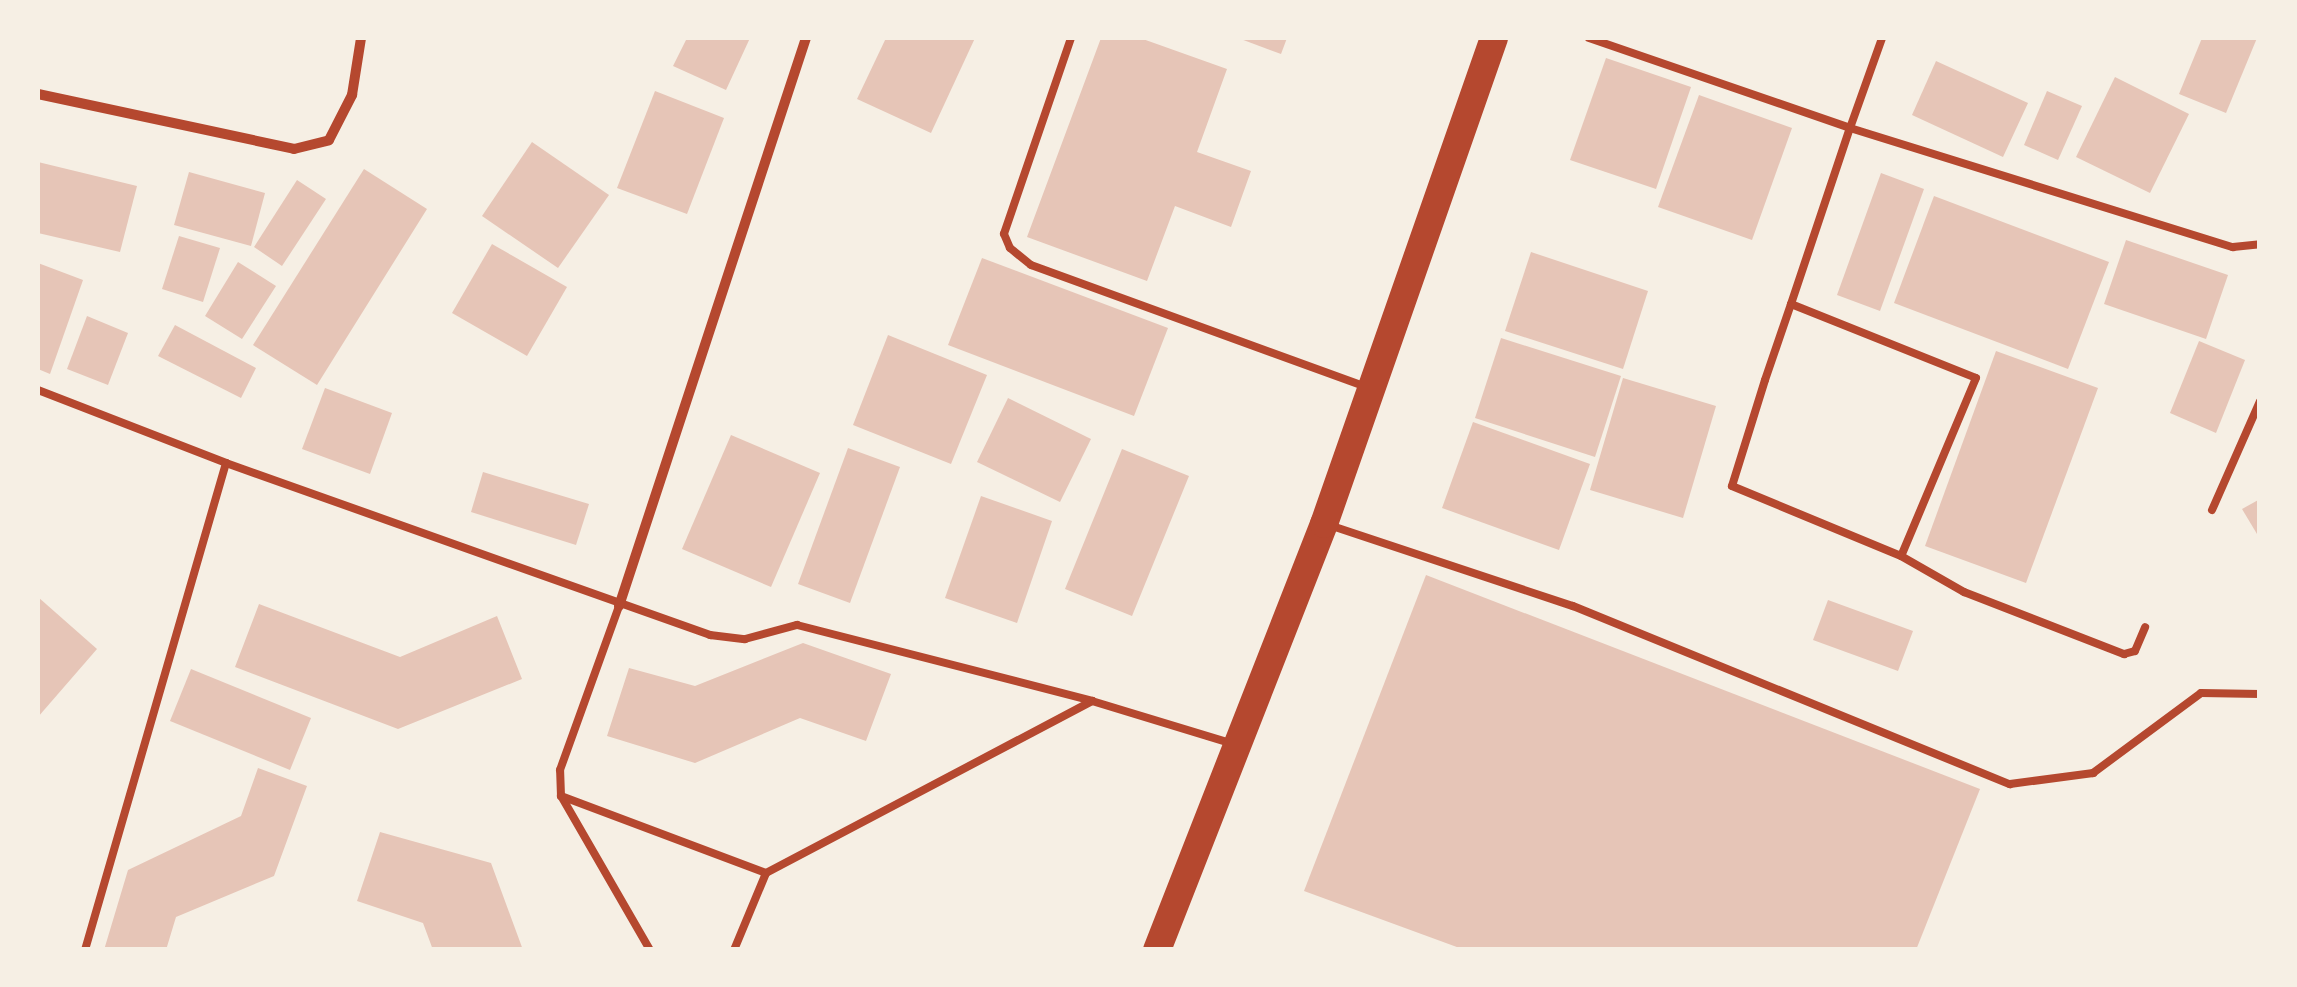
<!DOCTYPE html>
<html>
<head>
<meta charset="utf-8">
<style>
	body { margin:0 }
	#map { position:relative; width:2297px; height:987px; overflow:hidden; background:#f6efe4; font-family:"Fira Sans Condensed",sans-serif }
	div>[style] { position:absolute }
	.building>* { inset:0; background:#e6c5b7 }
	.service>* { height:8px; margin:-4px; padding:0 4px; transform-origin:4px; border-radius:4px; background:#b5482f }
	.minor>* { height:10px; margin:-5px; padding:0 5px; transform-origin:5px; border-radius:5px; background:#b5482f }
	.trunk>* { height:28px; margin:-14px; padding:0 14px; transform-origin:14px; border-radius:14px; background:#b5482f }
	span { translate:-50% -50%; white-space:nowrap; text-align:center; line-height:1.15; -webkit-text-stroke:10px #f6efe4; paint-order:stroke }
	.frame { position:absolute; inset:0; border:40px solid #f6efe4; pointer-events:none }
</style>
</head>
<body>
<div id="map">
	<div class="building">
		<i style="clip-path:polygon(687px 38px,750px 38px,726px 90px,673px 66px)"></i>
		<i style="clip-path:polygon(886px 38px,975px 38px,931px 133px,857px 99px)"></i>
		<i style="clip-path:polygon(1101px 38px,1140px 38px,1227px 69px,1197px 152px,1251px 171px,1231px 227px,1175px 206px,1147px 281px,1027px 237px)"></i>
		<i style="clip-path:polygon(1238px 38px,1287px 38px,1281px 54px)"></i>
		<i style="clip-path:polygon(2202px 38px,2257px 38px,2226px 113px,2179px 94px)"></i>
		<i style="clip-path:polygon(1606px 58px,1691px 87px,1656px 189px,1570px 160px)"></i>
		<i style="clip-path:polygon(1936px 61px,2028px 103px,2003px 157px,1912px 115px)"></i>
		<i style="clip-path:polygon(2115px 77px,2189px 114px,2150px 193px,2076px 157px)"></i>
		<i style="clip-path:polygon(655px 91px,724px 118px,687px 214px,617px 188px)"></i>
		<i style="clip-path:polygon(2047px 91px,2082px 106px,2058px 160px,2024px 145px)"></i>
		<i style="clip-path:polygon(1699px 95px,1792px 128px,1752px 240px,1658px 207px)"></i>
		<i style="clip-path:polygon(532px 142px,609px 195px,558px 268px,482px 216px)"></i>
		<i style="clip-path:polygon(38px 162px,137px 186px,120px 252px,38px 233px)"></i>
		<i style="clip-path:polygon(364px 169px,427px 209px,317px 385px,253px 345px)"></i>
		<i style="clip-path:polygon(189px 172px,265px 193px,251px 246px,174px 225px)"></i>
		<i style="clip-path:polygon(1881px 173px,1924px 189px,1880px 311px,1837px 295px)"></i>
		<i style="clip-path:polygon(297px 180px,326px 199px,282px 266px,254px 247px)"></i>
		<i style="clip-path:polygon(1934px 196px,2109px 262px,2068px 369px,1894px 303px)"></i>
		<i style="clip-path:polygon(179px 236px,220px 248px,203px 302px,162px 289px)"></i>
		<i style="clip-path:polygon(2126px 240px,2228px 275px,2206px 339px,2104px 304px)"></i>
		<i style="clip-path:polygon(492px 244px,567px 287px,527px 356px,452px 313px)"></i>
		<i style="clip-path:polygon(1531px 252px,1648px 291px,1623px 369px,1505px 331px)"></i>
		<i style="clip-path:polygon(982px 258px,1168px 328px,1134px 416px,948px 345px)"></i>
		<i style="clip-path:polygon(238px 262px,276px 286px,242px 339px,205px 316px)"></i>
		<i style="clip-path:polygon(38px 263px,83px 280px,50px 374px,38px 369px)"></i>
		<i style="clip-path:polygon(87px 316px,128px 333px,108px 385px,67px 369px)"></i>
		<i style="clip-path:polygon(175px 325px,256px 368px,241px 398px,158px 356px)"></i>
		<i style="clip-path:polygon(888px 335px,987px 375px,951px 464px,853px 425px)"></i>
		<i style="clip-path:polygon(1501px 338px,1621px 376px,1595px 457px,1475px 418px)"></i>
		<i style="clip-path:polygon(2199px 341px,2245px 360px,2216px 433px,2170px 413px)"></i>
		<i style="clip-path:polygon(1996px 351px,2098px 388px,2026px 583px,1925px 546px)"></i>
		<i style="clip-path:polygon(1623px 378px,1716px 406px,1683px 518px,1590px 490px)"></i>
		<i style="clip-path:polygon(325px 388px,392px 413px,370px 474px,302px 449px)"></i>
		<i style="clip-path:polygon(1008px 398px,1091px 439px,1060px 502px,977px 462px)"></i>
		<i style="clip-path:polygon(1473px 422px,1590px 464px,1559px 550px,1442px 508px)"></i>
		<i style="clip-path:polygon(731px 435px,820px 473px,771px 587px,682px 549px)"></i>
		<i style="clip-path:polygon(848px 448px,900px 467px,850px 603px,798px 584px)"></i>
		<i style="clip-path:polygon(1122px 449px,1189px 476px,1132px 616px,1065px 589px)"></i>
		<i style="clip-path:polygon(483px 472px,589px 504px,576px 545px,471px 512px)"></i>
		<i style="clip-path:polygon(981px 496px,1052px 521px,1017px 623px,945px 598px)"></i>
		<i style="clip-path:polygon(2260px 499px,2260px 539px,2242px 509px)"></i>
		<i style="clip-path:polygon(1426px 575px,1980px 789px,1916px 950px,1465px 950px,1304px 891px)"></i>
		<i style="clip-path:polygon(38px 597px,97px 649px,38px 717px)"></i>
		<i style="clip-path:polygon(1828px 600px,1913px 631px,1898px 671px,1813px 640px)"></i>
		<i style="clip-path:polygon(259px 604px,400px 657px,497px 616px,522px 679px,398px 729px,235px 667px)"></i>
		<i style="clip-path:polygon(803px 643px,891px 674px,866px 741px,800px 718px,695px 763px,607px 736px,629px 668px,695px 686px)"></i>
		<i style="clip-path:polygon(191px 669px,311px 718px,290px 770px,170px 721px)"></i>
		<i style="clip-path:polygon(258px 768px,307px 786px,274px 876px,176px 917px,166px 950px,104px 950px,128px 870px,241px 816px)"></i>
		<i style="clip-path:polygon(380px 832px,491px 863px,523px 950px,433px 950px,423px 923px,357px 901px)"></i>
	</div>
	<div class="service">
		<i style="left:1071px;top:38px;width:207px;rotate:108.9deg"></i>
		<i style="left:1004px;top:234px;width:15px;rotate:67deg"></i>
		<i style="left:1010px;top:248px;width:27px;rotate:39deg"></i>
		<i style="left:1031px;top:265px;width:357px;rotate:20deg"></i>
		<i style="left:1589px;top:38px;width:276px;rotate:19deg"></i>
		<i style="left:1850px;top:128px;width:401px;rotate:17.3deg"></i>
		<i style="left:2233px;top:247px;width:27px;rotate:-6deg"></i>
		<i style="left:1791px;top:304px;width:199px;rotate:21.8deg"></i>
		<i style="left:1976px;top:378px;width:193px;rotate:112.8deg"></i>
		<i style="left:1901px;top:556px;width:183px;rotate:-157.5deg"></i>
		<i style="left:1732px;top:486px;width:111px;rotate:-72.7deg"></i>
		<i style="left:1765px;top:380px;width:80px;rotate:-71.1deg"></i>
		<i style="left:1791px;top:304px;width:186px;rotate:-71.5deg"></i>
		<i style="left:1850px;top:128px;width:96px;rotate:-70.4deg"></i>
		<i style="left:38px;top:390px;width:202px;rotate:21.2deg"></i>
		<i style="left:226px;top:463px;width:507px;rotate:106.15deg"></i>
		<i style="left:226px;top:463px;width:514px;rotate:19.56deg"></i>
		<i style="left:710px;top:635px;width:35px;rotate:7deg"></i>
		<i style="left:745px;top:639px;width:54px;rotate:-15.1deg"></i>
		<i style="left:797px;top:625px;width:305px;rotate:14.4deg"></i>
		<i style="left:2212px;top:510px;width:119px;rotate:-66.2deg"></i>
		<i style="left:1329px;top:525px;width:257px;rotate:18.4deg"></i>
		<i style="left:1573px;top:606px;width:472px;rotate:22.2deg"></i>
		<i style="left:2010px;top:784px;width:84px;rotate:-7.5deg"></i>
		<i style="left:2093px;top:773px;width:134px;rotate:-36.5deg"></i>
		<i style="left:2201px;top:693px;width:59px;rotate:1deg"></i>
		<i style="left:1901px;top:556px;width:73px;rotate:29.7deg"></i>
		<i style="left:1964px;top:592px;width:172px;rotate:21.2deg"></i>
		<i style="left:2124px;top:654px;width:11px;rotate:-15deg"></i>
		<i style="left:2135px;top:651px;width:26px;rotate:-67deg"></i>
		<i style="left:561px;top:796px;width:26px;rotate:-92deg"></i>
		<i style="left:560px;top:770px;width:174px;rotate:-70.2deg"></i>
		<i style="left:650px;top:950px;width:178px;rotate:-120deg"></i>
		<i style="left:561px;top:796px;width:219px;rotate:20.6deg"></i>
		<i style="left:734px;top:950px;width:83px;rotate:-67.4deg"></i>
		<i style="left:766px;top:873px;width:369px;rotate:-27.8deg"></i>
		<i style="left:1092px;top:701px;width:144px;rotate:16.9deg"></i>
	</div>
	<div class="minor">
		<i style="left:38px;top:94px;width:262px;rotate:12.1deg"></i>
		<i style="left:294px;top:149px;width:36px;rotate:-14deg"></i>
		<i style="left:329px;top:140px;width:51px;rotate:-62.9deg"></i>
		<i style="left:352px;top:95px;width:58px;rotate:-81deg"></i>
		<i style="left:619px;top:606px;width:598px;rotate:-71.78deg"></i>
	</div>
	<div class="trunk">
		<i style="left:1157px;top:950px;width:458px;rotate:-68.6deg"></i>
		<i style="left:1324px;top:524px;width:515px;rotate:-70.72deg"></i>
	</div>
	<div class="frame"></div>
</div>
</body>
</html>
